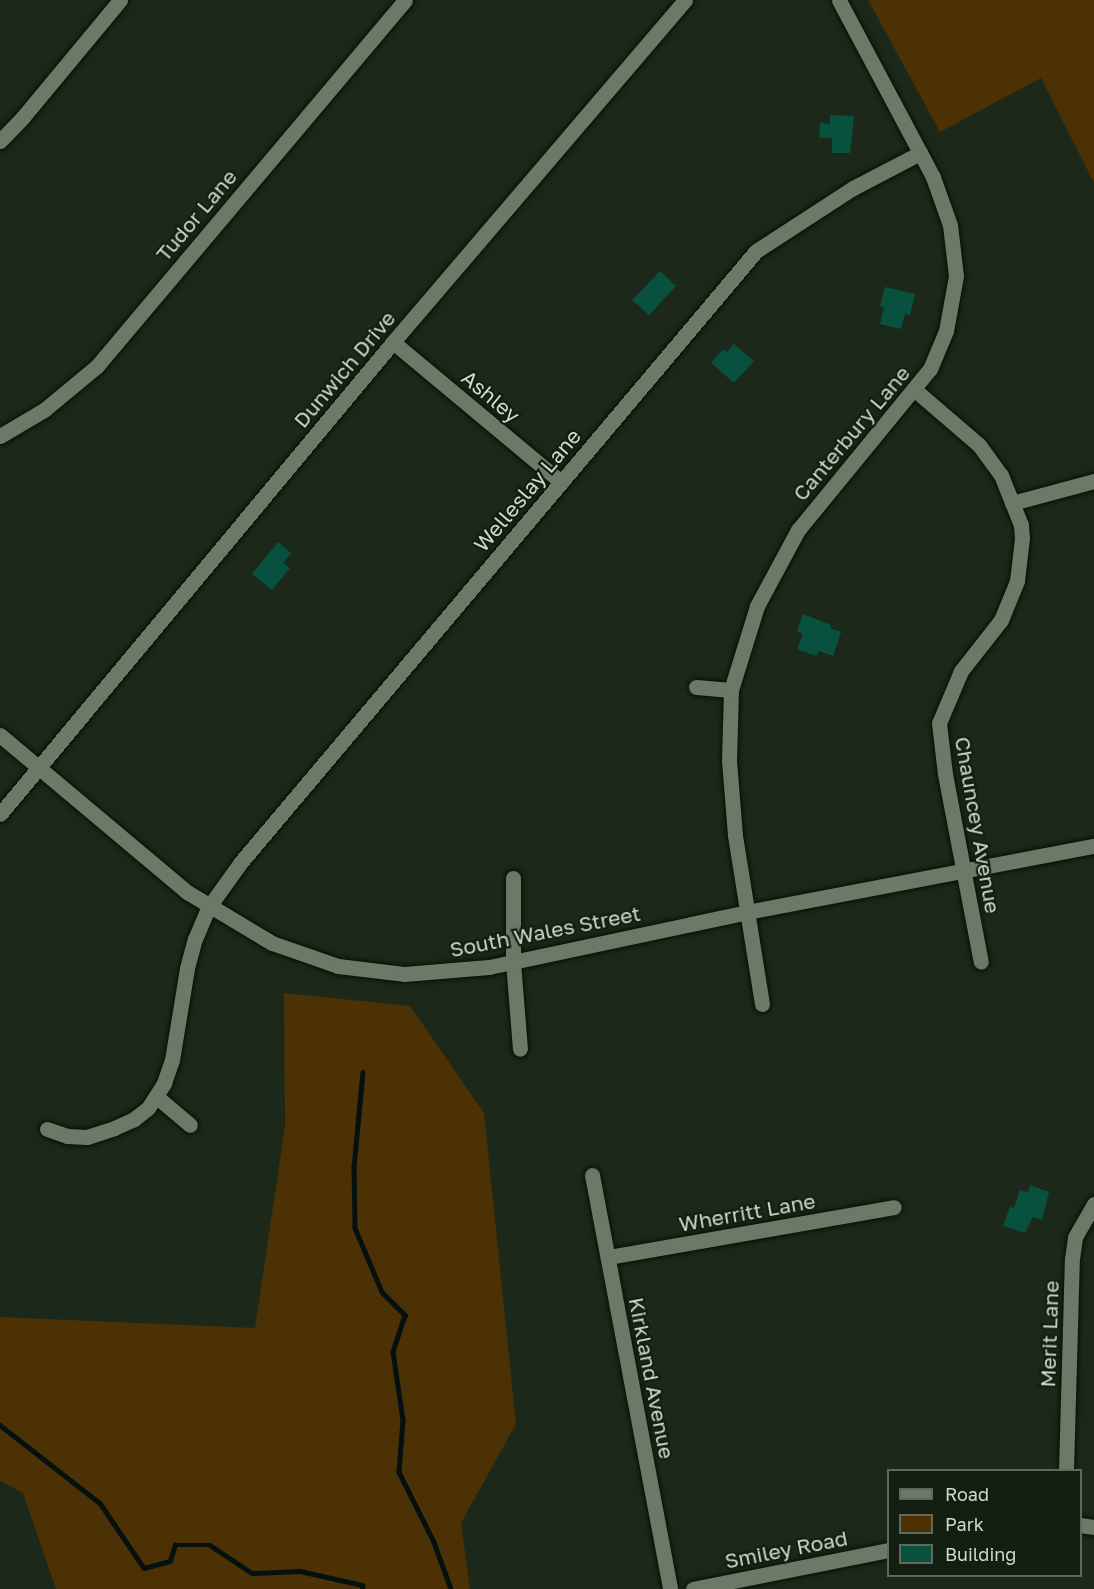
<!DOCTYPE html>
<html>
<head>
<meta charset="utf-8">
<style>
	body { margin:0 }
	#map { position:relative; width:1094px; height:1589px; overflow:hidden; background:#1c2819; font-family:"Golos Text",sans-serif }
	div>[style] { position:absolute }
	.green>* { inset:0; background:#4c3104 }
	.stream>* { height:4.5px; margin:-2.25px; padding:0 2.25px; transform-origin:2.25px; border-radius:2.25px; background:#051011 }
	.building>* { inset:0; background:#09513f }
	.roads { filter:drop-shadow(0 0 2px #071004) drop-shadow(0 0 2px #071004) }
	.street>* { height:15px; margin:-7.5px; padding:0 7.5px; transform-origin:7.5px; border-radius:7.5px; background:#6b7967 }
	.secondary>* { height:15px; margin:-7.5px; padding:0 7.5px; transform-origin:7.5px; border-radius:7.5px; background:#6b7967 }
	span { translate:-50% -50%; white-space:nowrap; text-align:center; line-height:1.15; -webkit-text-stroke:4.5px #131e10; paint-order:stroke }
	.street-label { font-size:21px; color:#d1d8ce }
	.legend { position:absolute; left:887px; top:1469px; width:195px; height:108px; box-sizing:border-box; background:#131e10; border:2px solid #5f685c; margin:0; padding:8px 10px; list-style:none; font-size:18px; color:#d1d8ce }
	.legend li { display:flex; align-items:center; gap:12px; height:30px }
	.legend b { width:30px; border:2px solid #5f685c }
</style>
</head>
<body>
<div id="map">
	<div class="green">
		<i style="clip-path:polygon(868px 0,1094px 0,1094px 183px,1041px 78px,940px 132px)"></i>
		<i style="clip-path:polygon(284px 993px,410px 1006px,484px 1113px,516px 1424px,461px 1523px,470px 1589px,56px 1589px,23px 1493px,0 1481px,0 1317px,255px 1328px,285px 1126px)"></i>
	</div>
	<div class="stream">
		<i style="left:363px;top:1072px;width:96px;rotate:95.4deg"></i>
		<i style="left:354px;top:1168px;width:60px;rotate:89deg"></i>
		<i style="left:355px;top:1228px;width:69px;rotate:67.1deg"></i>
		<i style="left:382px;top:1292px;width:33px;rotate:45deg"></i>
		<i style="left:405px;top:1315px;width:39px;rotate:108deg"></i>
		<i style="left:393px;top:1352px;width:69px;rotate:81.6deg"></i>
		<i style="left:403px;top:1420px;width:52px;rotate:94.4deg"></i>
		<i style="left:399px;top:1472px;width:78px;rotate:63.4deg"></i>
		<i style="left:434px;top:1542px;width:50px;rotate:70.1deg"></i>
		<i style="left:0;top:1425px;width:127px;rotate:38deg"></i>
		<i style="left:100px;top:1503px;width:78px;rotate:55.9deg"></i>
		<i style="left:144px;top:1568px;width:27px;rotate:-15deg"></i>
		<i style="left:170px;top:1561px;width:17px;rotate:-73deg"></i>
		<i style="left:175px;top:1545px;width:35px"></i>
		<i style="left:210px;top:1545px;width:50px;rotate:33.7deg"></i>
		<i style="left:252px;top:1573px;width:48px;rotate:-2.4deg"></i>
		<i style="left:300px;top:1571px;width:64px;rotate:12.7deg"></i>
		<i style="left:362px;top:1585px;width:4px;rotate:76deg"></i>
	</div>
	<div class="building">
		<i style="clip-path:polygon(830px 115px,854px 116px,850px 153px,832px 153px,832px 138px,819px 138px,820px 123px,830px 124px)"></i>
		<i style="clip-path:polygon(660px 271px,676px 286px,649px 315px,632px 300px)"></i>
		<i style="clip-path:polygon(885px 287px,915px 294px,910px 315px,905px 314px,901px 329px,880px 324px,884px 307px,880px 306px)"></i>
		<i style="clip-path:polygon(734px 344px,754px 361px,734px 383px,711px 363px,723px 349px,727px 352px)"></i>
		<i style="clip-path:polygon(278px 542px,291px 553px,283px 563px,290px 568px,272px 590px,252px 574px)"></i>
		<i style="clip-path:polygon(803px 614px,831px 625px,830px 628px,841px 632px,833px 656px,819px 651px,816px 656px,797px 649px,803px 634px,797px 631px)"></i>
		<i style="clip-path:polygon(1030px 1185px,1049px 1192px,1042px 1220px,1033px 1217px,1025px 1233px,1003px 1226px,1010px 1207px,1014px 1208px,1020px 1190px,1028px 1193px)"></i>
	</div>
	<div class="roads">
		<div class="street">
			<i style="left:0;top:141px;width:33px;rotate:-46deg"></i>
			<i style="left:23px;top:117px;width:152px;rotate:-50.3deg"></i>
			<i style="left:393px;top:342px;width:219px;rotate:39.8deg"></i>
			<i style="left:915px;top:390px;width:84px;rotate:40.7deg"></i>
			<i style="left:979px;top:445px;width:37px;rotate:54deg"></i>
			<i style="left:1001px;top:475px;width:54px;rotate:68.2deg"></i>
			<i style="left:1021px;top:525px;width:13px;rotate:86deg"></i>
			<i style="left:1022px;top:538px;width:43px;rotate:96.6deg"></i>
			<i style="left:1017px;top:581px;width:42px;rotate:112.3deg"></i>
			<i style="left:1001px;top:620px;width:65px;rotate:128.1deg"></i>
			<i style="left:961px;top:671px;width:56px;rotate:112.9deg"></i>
			<i style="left:939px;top:723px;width:51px;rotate:83.3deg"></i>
			<i style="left:945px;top:774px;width:191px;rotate:79.2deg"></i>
			<i style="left:0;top:436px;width:51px;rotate:-30.6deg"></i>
			<i style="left:44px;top:410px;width:69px;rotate:-39.7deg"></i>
			<i style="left:97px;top:366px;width:478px;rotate:-49.9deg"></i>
			<i style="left:1012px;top:503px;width:85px;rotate:-15deg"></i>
			<i style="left:696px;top:687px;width:35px;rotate:5deg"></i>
			<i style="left:0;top:814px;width:614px;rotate:-50.22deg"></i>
			<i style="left:393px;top:342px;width:450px;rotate:-49.5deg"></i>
			<i style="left:513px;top:878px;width:84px;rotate:90deg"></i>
			<i style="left:513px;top:962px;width:87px;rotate:85.4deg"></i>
			<i style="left:762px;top:1004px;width:171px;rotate:-99.1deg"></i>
			<i style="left:735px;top:835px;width:74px;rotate:-94.6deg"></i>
			<i style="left:729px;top:761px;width:71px;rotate:-88.4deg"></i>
			<i style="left:731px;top:690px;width:88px;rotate:-72.8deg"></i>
			<i style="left:757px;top:606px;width:86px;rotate:-61.7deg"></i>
			<i style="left:798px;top:530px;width:208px;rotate:-50.7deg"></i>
			<i style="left:930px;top:369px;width:41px;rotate:-67.2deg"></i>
			<i style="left:946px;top:331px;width:56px;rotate:-79.7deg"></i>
			<i style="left:956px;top:276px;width:51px;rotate:-96.7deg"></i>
			<i style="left:950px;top:225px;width:51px;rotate:-109.5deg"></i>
			<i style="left:933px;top:177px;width:200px;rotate:-118deg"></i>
			<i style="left:157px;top:1097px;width:43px;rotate:40.3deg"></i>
			<i style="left:47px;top:1129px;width:21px;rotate:19deg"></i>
			<i style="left:67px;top:1136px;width:20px;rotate:3deg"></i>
			<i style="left:87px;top:1137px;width:28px;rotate:-18deg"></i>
			<i style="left:114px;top:1128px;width:22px;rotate:-24deg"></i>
			<i style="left:134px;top:1119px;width:18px;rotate:-38deg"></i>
			<i style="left:148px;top:1108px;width:30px;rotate:-57deg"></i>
			<i style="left:164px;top:1083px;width:24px;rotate:-71deg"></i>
			<i style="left:172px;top:1060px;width:93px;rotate:-80.7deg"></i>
			<i style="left:187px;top:968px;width:30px;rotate:-75deg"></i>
			<i style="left:195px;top:939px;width:34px;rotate:-67deg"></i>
			<i style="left:208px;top:908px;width:57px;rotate:-54.3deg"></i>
			<i style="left:241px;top:862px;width:799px;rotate:-49.87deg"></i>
			<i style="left:756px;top:251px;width:116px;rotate:-33deg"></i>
			<i style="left:853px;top:188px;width:76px;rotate:-27.6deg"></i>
			<i style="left:592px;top:1175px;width:421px;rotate:79.3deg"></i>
			<i style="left:608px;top:1257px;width:290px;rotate:-9.9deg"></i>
			<i style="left:1066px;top:1470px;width:211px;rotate:-88.4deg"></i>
			<i style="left:1072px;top:1259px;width:22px;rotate:-82deg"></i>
			<i style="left:1075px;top:1237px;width:38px;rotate:-60deg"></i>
			<i style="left:1080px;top:1525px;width:14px;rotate:8deg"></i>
			<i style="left:693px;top:1589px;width:199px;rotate:-11.3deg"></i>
		</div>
		<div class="secondary">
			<i style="left:0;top:735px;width:244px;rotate:40deg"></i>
			<i style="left:187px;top:892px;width:99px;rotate:31deg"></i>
			<i style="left:272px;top:943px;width:70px;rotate:19.2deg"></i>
			<i style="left:338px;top:966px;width:66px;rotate:6.9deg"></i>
			<i style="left:404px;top:974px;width:85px;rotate:-4.7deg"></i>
			<i style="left:489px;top:967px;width:264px;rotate:-12deg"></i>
			<i style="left:747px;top:912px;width:353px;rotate:-10.8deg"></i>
		</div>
	</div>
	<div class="street-label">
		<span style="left:196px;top:215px;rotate:-50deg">Tudor Lane</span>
		<span style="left:344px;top:369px;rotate:-50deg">Dunwich Drive</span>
		<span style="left:491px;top:396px;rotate:40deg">Ashley</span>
		<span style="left:851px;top:433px;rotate:-50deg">Canterbury Lane</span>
		<span style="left:527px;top:490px;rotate:-50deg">Welleslay Lane</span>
		<span style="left:978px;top:825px;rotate:80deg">Chauncey Avenue</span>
		<span style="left:545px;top:931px;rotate:-11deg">South Wales Street</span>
		<span style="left:747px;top:1212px;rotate:-10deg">Wherritt Lane</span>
		<span style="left:1049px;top:1334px;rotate:-88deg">Merit Lane</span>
		<span style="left:652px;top:1378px;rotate:79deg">Kirkland Avenue</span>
		<span style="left:786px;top:1549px;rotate:-11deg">Smiley Road</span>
	</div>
	<ul class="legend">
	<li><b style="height:8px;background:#6b7967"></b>Road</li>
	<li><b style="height:16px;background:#4c3104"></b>Park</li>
	<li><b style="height:16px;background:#09513f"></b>Building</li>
	</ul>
</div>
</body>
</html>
